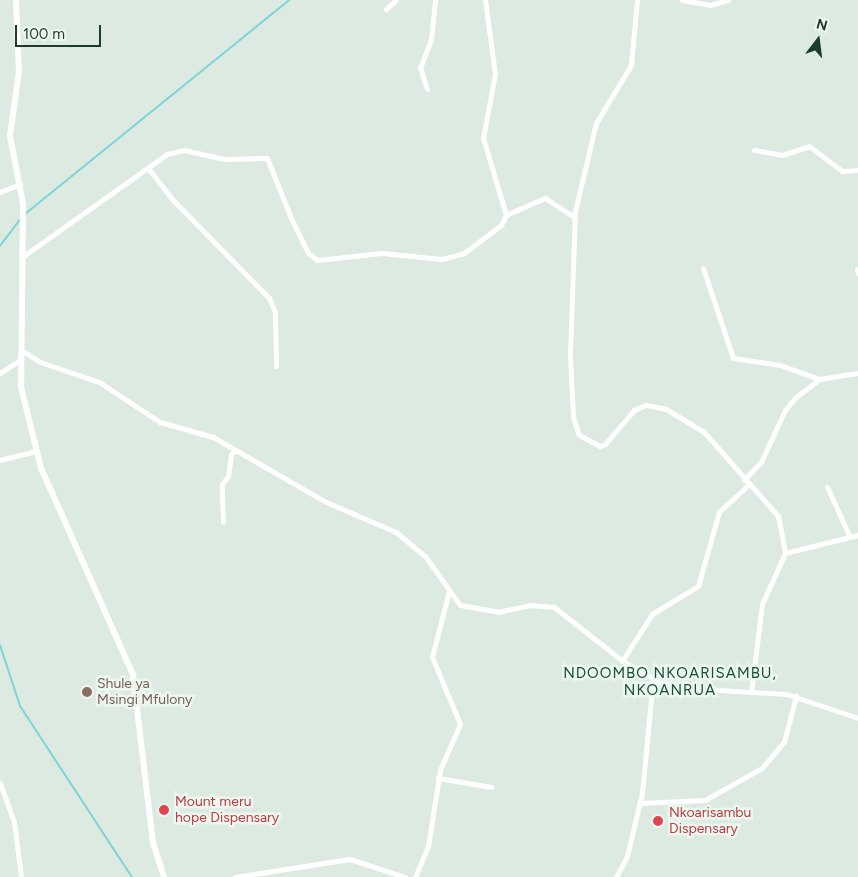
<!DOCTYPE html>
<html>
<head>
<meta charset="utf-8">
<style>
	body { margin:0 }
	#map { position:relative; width:858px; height:877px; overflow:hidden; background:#dceae2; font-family:Figtree,sans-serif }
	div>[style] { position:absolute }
	.stream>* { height:2px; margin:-1px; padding:0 1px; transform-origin:1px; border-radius:1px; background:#7dd4d6 }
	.minor>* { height:5px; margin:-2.5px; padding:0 2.5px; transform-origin:2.5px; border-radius:2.5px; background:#fff }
	.tertiary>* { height:6px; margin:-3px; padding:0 3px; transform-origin:3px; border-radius:3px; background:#fff }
	.dots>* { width:14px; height:14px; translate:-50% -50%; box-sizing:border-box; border:2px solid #ecf7f0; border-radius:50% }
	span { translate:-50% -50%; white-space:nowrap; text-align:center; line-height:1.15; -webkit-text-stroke:5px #ecf7f0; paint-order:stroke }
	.education-label { font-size:14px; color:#785e54 }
	.left { translate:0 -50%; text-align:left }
	.health-label { font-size:14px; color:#be3a42 }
	.neighbourhood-label { font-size:15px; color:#174e39; letter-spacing:1px }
	.north { position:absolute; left:793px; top:15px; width:50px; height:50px; -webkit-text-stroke:4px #ecf7f0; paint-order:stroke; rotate:15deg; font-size:14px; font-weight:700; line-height:20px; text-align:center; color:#1d3a2e }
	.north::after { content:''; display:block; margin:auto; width:18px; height:22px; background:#1d3a2e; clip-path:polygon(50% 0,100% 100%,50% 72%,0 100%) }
	.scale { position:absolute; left:15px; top:25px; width:86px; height:22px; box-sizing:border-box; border:2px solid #1d3a2e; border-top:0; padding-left:6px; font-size:15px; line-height:18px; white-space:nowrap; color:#1d3a2e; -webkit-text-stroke:4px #ecf7f0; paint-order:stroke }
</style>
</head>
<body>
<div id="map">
	<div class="stream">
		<i style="left:25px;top:214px;width:340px;rotate:-39deg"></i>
		<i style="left:0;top:246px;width:34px;rotate:-53deg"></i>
		<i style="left:0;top:645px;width:64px;rotate:71.8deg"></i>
		<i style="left:20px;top:706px;width:204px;rotate:56.8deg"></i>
	</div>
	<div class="minor">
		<i style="left:637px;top:0;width:65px;rotate:95.3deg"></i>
		<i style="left:631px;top:65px;width:68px;rotate:121.1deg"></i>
		<i style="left:596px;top:123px;width:90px;rotate:103.4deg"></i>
		<i style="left:575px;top:211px;width:146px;rotate:92deg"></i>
		<i style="left:570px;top:357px;width:60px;rotate:87.1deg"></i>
		<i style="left:573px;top:417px;width:19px;rotate:72deg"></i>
		<i style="left:579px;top:435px;width:24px;rotate:28deg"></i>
		<i style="left:600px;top:446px;width:5px;rotate:-22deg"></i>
		<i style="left:605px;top:444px;width:45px;rotate:-49.5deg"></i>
		<i style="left:634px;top:410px;width:13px;rotate:-23deg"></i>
		<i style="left:646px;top:405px;width:20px;rotate:11deg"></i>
		<i style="left:666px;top:409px;width:44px;rotate:31.2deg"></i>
		<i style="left:704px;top:432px;width:112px;rotate:48.6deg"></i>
		<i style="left:778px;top:516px;width:38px;rotate:79deg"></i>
		<i style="left:785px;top:553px;width:56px;rotate:114.3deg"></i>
		<i style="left:762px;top:604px;width:89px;rotate:97.1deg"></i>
		<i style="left:682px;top:0;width:28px;rotate:10deg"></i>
		<i style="left:710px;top:5px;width:19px;rotate:-16deg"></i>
		<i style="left:386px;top:9px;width:13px;rotate:-42deg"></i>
		<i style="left:427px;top:89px;width:22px;rotate:-108deg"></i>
		<i style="left:420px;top:68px;width:31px;rotate:-69deg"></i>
		<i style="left:431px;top:39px;width:39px;rotate:-84deg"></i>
		<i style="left:754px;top:150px;width:28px;rotate:10deg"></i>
		<i style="left:782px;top:155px;width:28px;rotate:-18deg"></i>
		<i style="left:809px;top:146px;width:41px;rotate:37.1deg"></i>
		<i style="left:842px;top:171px;width:16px;rotate:-4deg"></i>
		<i style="left:148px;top:168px;width:39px;rotate:52deg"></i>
		<i style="left:172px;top:199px;width:139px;rotate:45.6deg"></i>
		<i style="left:269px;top:298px;width:15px;rotate:67deg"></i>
		<i style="left:275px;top:312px;width:54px;rotate:88.9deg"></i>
		<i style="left:0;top:192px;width:22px;rotate:-22deg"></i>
		<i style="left:506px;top:215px;width:43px;rotate:-23.6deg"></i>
		<i style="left:545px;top:198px;width:35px;rotate:33deg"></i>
		<i style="left:22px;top:257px;width:178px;rotate:-35.4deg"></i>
		<i style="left:167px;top:154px;width:17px;rotate:-13deg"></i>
		<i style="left:184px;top:150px;width:41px;rotate:12.7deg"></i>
		<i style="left:224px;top:159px;width:43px;rotate:-1.3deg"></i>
		<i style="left:267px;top:158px;width:65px;rotate:68.2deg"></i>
		<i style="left:291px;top:218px;width:39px;rotate:64deg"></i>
		<i style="left:308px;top:253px;width:11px;rotate:38deg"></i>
		<i style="left:317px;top:260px;width:65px;rotate:-6.1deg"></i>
		<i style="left:382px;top:253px;width:60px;rotate:5.7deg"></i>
		<i style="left:442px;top:259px;width:23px;rotate:-15deg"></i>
		<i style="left:464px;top:253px;width:46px;rotate:-37.1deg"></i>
		<i style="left:501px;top:225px;width:11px;rotate:-63deg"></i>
		<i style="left:506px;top:215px;width:80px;rotate:-106.6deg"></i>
		<i style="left:483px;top:138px;width:65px;rotate:-79.4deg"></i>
		<i style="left:495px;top:74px;width:75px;rotate:-97.7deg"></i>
		<i style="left:703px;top:268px;width:95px;rotate:71.6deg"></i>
		<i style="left:733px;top:358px;width:48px;rotate:8.5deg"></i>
		<i style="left:780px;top:365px;width:41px;rotate:19.7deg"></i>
		<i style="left:857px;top:269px;width:4px;rotate:76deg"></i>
		<i style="left:21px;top:350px;width:22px;rotate:32deg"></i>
		<i style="left:40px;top:362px;width:62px;rotate:18.7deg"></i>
		<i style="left:99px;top:382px;width:73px;rotate:33.3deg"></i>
		<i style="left:160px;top:422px;width:55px;rotate:15.8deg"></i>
		<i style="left:213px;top:437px;width:130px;rotate:29.9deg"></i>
		<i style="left:326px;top:502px;width:76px;rotate:23.2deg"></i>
		<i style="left:396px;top:532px;width:38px;rotate:40deg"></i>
		<i style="left:425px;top:556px;width:60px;rotate:54.5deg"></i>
		<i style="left:460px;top:605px;width:39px;rotate:10deg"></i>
		<i style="left:498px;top:612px;width:33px;rotate:-12deg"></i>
		<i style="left:530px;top:605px;width:24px;rotate:5deg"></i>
		<i style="left:554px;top:607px;width:89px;rotate:38.2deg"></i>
		<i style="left:624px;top:662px;width:41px;rotate:29.1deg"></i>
		<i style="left:660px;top:682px;width:28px;rotate:13deg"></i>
		<i style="left:687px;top:688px;width:99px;rotate:3.5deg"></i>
		<i style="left:786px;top:694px;width:76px;rotate:18.4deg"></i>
		<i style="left:0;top:373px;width:24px;rotate:-33deg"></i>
		<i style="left:0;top:460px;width:37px;rotate:-14deg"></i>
		<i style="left:744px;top:480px;width:25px;rotate:-47deg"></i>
		<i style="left:761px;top:462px;width:57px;rotate:-65.2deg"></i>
		<i style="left:785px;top:410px;width:16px;rotate:-50deg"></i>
		<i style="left:795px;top:398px;width:31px;rotate:-38deg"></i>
		<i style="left:819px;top:379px;width:39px;rotate:-9deg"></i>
		<i style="left:827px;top:487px;width:55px;rotate:65.3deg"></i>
		<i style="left:223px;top:522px;width:38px;rotate:-92deg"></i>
		<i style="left:222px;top:484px;width:10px;rotate:-53deg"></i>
		<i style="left:228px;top:476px;width:22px;rotate:-82deg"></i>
		<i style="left:231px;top:454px;width:6px;rotate:-39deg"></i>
		<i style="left:785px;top:553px;width:75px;rotate:-13.9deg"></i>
		<i style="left:622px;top:661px;width:56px;rotate:-57.4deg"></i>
		<i style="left:652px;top:614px;width:54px;rotate:-31.3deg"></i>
		<i style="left:698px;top:586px;width:77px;rotate:-74.2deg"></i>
		<i style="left:719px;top:512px;width:40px;rotate:-43deg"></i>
		<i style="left:438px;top:778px;width:54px;rotate:9.6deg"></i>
		<i style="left:0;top:783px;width:41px;rotate:70.3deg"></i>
		<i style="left:14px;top:822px;width:55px;rotate:82.7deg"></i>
		<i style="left:640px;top:803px;width:65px;rotate:-2.6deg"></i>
		<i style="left:705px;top:800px;width:65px;rotate:-29.3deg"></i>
		<i style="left:762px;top:768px;width:34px;rotate:-50deg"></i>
		<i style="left:784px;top:742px;width:48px;rotate:-75.4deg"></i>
		<i style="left:235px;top:877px;width:116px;rotate:-8.9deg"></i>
		<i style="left:350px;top:859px;width:58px;rotate:18.1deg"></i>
		<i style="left:415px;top:877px;width:34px;rotate:-67deg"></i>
		<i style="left:428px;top:846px;width:77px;rotate:-81deg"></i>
		<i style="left:440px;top:770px;width:50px;rotate:-66.5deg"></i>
		<i style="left:460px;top:724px;width:73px;rotate:-112.7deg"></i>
		<i style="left:432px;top:657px;width:68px;rotate:-75.6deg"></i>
		<i style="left:616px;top:877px;width:24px;rotate:-62deg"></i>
		<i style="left:627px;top:856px;width:65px;rotate:-76.6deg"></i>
		<i style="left:642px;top:793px;width:115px;rotate:-84.5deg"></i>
	</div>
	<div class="tertiary">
		<i style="left:16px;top:0;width:71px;rotate:87.6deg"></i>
		<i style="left:19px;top:71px;width:66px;rotate:97.9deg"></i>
		<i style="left:10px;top:136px;width:69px;rotate:79.2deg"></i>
		<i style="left:23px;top:204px;width:183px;rotate:90.6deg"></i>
		<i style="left:21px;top:387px;width:83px;rotate:76.1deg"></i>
		<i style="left:41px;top:468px;width:227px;rotate:66deg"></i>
		<i style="left:133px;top:675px;width:169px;rotate:83.2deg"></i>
		<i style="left:153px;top:843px;width:36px;rotate:72deg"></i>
	</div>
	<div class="dots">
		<i style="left:87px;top:692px;background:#8d6e63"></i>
		<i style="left:164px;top:810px;background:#e0444e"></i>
		<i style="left:658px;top:821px;background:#e0444e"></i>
	</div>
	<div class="education-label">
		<span class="left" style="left:97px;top:692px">Shule ya<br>Msingi Mfulony</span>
	</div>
	<div class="health-label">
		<span class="left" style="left:175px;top:810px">Mount meru<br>hope Dispensary</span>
		<span class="left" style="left:669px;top:821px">Nkoarisambu<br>Dispensary</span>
	</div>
	<div class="neighbourhood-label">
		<span style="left:670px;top:682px">NDOOMBO NKOARISAMBU,<br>NKOANRUA</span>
	</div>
	<div class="north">N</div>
	<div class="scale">100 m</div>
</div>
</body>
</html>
